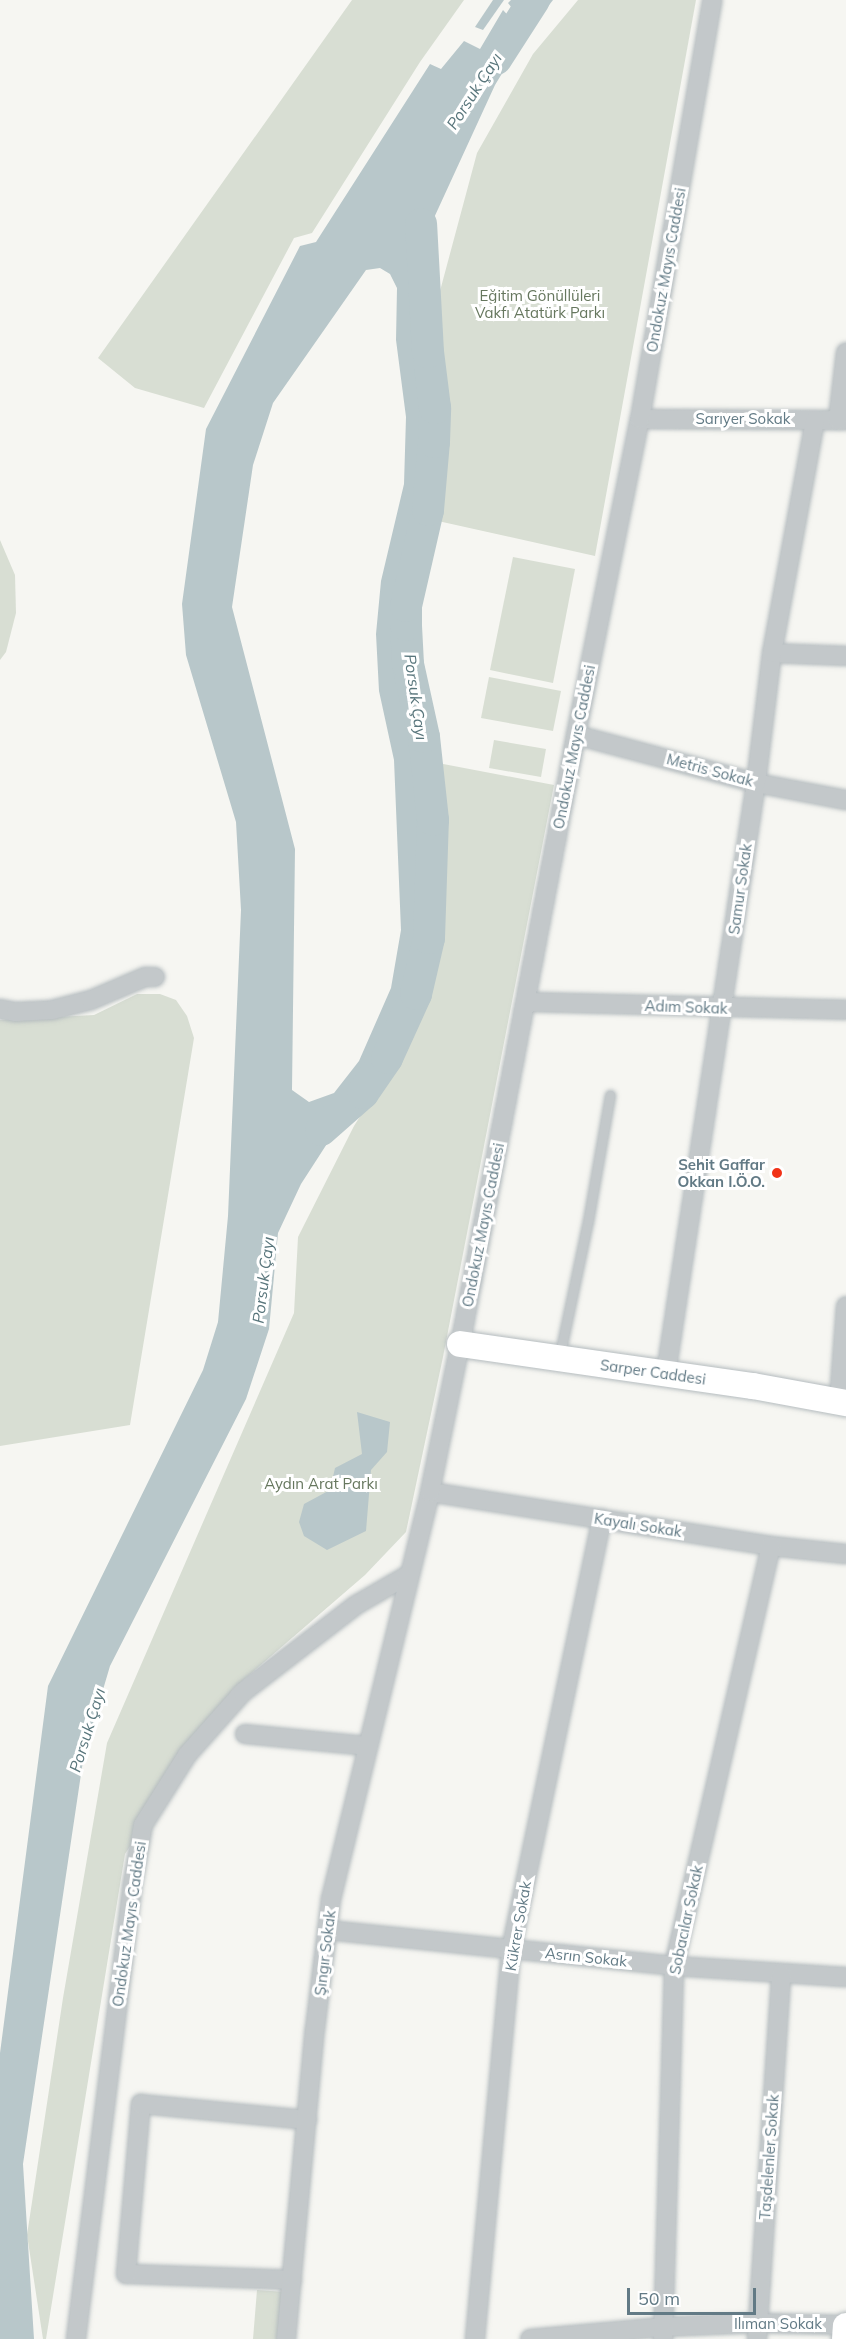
<!DOCTYPE html>
<html>
<head>
<meta charset="utf-8">
<style>
	body { margin:0 }
	#map { position:relative; width:846px; height:2339px; overflow:hidden; background:#f6f6f2; font-family:Mulish,sans-serif }
	div>[style] { position:absolute }
	.green>* { inset:0; background:#d8ded3 }
	.water>* { inset:0; background:#b8c7ca }
	.river>* { height:32px; margin:-16px; padding:0 16px; transform-origin:16px; border-radius:16px; background:#b8c7ca }
	.roads { filter:drop-shadow(0 0 2px #b5bcbf) drop-shadow(0 0 2px #b5bcbf) }
	.service>* { height:9px; margin:-4.5px; padding:0 4.5px; transform-origin:4.5px; border-radius:4.5px; background:#c3c8ca }
	.minor>* { height:18px; margin:-9px; padding:0 9px; transform-origin:9px; border-radius:9px; background:#c3c8ca }
	.secondary>* { height:26px; margin:-13px; padding:0 13px; transform-origin:13px; border-radius:13px; background:#fff }
	.dots>* { width:16px; height:16px; translate:-50% -50%; box-sizing:border-box; border:3px solid #fff; border-radius:50% }
	span { translate:-50% -50%; white-space:nowrap; text-align:center; line-height:1.15; -webkit-text-stroke:6px #fff; paint-order:stroke }
	.street-label { font-size:15px; color:#627a85 }
	.park-label { font-size:15px; color:#66775e }
	.poi-label { font-size:15px; color:#627a85; font-weight:700 }
	.right { translate:-100% -50%; text-align:right }
	.water-label { font-size:16px; color:#59767c; font-style:italic }
	.scale { position:absolute; left:627px; top:2288px; width:129px; height:27px; box-sizing:border-box; border:3px solid #627a85; border-top:0; padding-left:8px; font-size:18px; line-height:21px; white-space:nowrap; color:#627a85; -webkit-text-stroke:4px #fff; paint-order:stroke }
</style>
</head>
<body>
<div id="map">
	<div class="green">
		<i style="clip-path:polygon(352px 0,464px 0,420px 62px,312px 233px,294px 238px,204px 408px,135px 388px,98px 358px)"></i>
		<i style="clip-path:polygon(578px 0,696px 0,595px 556px,438px 521px,444px 421px,440px 291px,477px 153px,533px 54px)"></i>
		<i style="clip-path:polygon(0 540px,15px 575px,16px 613px,6px 652px,0 660px)"></i>
		<i style="clip-path:polygon(513px 557px,575px 569px,553px 683px,490px 670px)"></i>
		<i style="clip-path:polygon(489px 677px,561px 691px,553px 731px,481px 718px)"></i>
		<i style="clip-path:polygon(494px 740px,546px 749px,541px 777px,489px 768px)"></i>
		<i style="clip-path:polygon(438px 763px,554px 785px,443px 1357px,406px 1532px,365px 1575px,233px 1689px,125px 1854px,46px 2339px,43px 2339px,27px 2235px,63px 1998px,107px 1743px,294px 1313px,298px 1237px,354px 1126px,417px 1026px,441px 903px)"></i>
		<i style="clip-path:polygon(137px 994px,160px 994px,176px 1000px,187px 1016px,194px 1038px,130px 1425px,0 1446px,0 1020px,94px 1015px)"></i>
		<i style="clip-path:polygon(257px 2290px,285px 2292px,282px 2339px,253px 2339px)"></i>
	</div>
	<div class="water">
		<i style="clip-path:polygon(493px 0,504px 0,483px 30px,475px 27px)"></i>
		<i style="clip-path:polygon(511px 0,553px 0,536px 22px,519px 17px,508px 3px)"></i>
		<i style="clip-path:polygon(evenodd,503px 10px,515px 23px,530px 27px,495px 85px,433px 220px,421px 294px,421px 360px,431px 416px,427px 481px,397px 611px,397px 668px,415px 756px,422px 919px,415px 974px,394px 1040px,301px 1184px,278px 1233px,269px 1329px,246px 1399px,110px 1666px,84px 1754px,23px 2164px,34px 2339px,0 2339px,0 2053px,48px 1686px,203px 1370px,218px 1322px,228px 1216px,241px 910px,236px 822px,186px 655px,182px 604px,206px 429px,300px 246px,316px 242px,430px 64px,441px 69px,464px 41px,480px 49px,503px 10px,380px 268px,390px 274px,397px 288px,396px 340px,406px 417px,404px 484px,381px 581px,376px 634px,379px 691px,394px 760px,401px 930px,391px 988px,359px 1061px,334px 1093px,309px 1102px,292px 1090px,295px 849px,232px 607px,253px 465px,273px 403px,366px 270px,380px 268px)"></i>
		<i style="clip-path:polygon(357px 1412px,390px 1422px,387px 1452px,371px 1470px,366px 1531px,327px 1550px,304px 1536px,299px 1522px,304px 1504px,330px 1490px,335px 1468px,362px 1454px)"></i>
	</div>
	<div class="river">
		<i style="left:496px;top:59px;width:70px;rotate:-57.2deg"></i>
		<i style="left:321px;top:1130px;width:56px;rotate:-41.4deg"></i>
		<i style="left:363px;top:1093px;width:42px;rotate:-55.6deg"></i>
		<i style="left:387px;top:1058px;width:70px;rotate:-65.6deg"></i>
		<i style="left:416px;top:994px;width:57px;rotate:-76.9deg"></i>
		<i style="left:429px;top:938px;width:118px;rotate:-88.1deg"></i>
		<i style="left:433px;top:820px;width:83px;rotate:-96.2deg"></i>
		<i style="left:424px;top:737px;width:75px;rotate:-102.4deg"></i>
		<i style="left:408px;top:664px;width:39px;rotate:-93deg"></i>
		<i style="left:406px;top:625px;width:19px;rotate:-90deg"></i>
		<i style="left:406px;top:606px;width:98px;rotate:-77.1deg"></i>
		<i style="left:428px;top:510px;width:68px;rotate:-85deg"></i>
		<i style="left:434px;top:442px;width:34px;rotate:-88deg"></i>
		<i style="left:435px;top:408px;width:56px;rotate:-97.1deg"></i>
		<i style="left:428px;top:352px;width:128px;rotate:-93.1deg"></i>
	</div>
	<div class="roads">
		<div class="service">
			<i style="left:562px;top:1344px;width:126px;rotate:-78.1deg"></i>
			<i style="left:588px;top:1221px;width:128px;rotate:-80.1deg"></i>
		</div>
		<div class="minor">
			<i style="left:640px;top:419px;width:206px;rotate:0.3deg"></i>
			<i style="left:838px;top:420px;width:68px;rotate:-83.3deg"></i>
			<i style="left:772px;top:653px;width:74px;rotate:2.3deg"></i>
			<i style="left:576px;top:735px;width:186px;rotate:14.9deg"></i>
			<i style="left:756px;top:783px;width:92px;rotate:10.7deg"></i>
			<i style="left:527px;top:1002px;width:319px;rotate:1.4deg"></i>
			<i style="left:0;top:1009px;width:16px;rotate:11deg"></i>
			<i style="left:16px;top:1012px;width:36px;rotate:-3deg"></i>
			<i style="left:52px;top:1010px;width:40px;rotate:-14.4deg"></i>
			<i style="left:91px;top:1000px;width:59px;rotate:-23.1deg"></i>
			<i style="left:145px;top:977px;width:10px"></i>
			<i style="left:668px;top:1360px;width:584px;rotate:-81.33deg"></i>
			<i style="left:756px;top:783px;width:131px;rotate:-83deg"></i>
			<i style="left:772px;top:653px;width:237px;rotate:-79.5deg"></i>
			<i style="left:840px;top:1388px;width:82px;rotate:-85.8deg"></i>
			<i style="left:430px;top:1492px;width:345px;rotate:9deg"></i>
			<i style="left:771px;top:1546px;width:75px;rotate:6.1deg"></i>
			<i style="left:245px;top:1734px;width:123px;rotate:5.6deg"></i>
			<i style="left:327px;top:1930px;width:349px;rotate:5.9deg"></i>
			<i style="left:674px;top:1966px;width:172px;rotate:3.7deg"></i>
			<i style="left:292px;top:2280px;width:166px;rotate:-177.9deg"></i>
			<i style="left:126px;top:2274px;width:171px;rotate:-85deg"></i>
			<i style="left:141px;top:2104px;width:167px;rotate:5.5deg"></i>
			<i style="left:76px;top:2339px;width:454px;rotate:-82.9deg"></i>
			<i style="left:132px;top:1888px;width:64px;rotate:-80.1deg"></i>
			<i style="left:143px;top:1825px;width:83px;rotate:-57.8deg"></i>
			<i style="left:187px;top:1755px;width:84px;rotate:-48.4deg"></i>
			<i style="left:243px;top:1692px;width:143px;rotate:-37.6deg"></i>
			<i style="left:356px;top:1605px;width:60px;rotate:-30deg"></i>
			<i style="left:286px;top:2339px;width:311px;rotate:-84.7deg"></i>
			<i style="left:315px;top:2029px;width:131px;rotate:-83deg"></i>
			<i style="left:331px;top:1899px;width:419px;rotate:-76.3deg"></i>
			<i style="left:430px;top:1492px;width:160px;rotate:-78.5deg"></i>
			<i style="left:462px;top:1335px;width:611px;rotate:-79.24deg"></i>
			<i style="left:576px;top:735px;width:322px;rotate:-78.6deg"></i>
			<i style="left:640px;top:419px;width:425px;rotate:-80.2deg"></i>
			<i style="left:475px;top:2339px;width:391px;rotate:-84.7deg"></i>
			<i style="left:511px;top:1950px;width:441px;rotate:-78.1deg"></i>
			<i style="left:530px;top:2339px;width:134px;rotate:-5.2deg"></i>
			<i style="left:663px;top:2327px;width:95px;rotate:-2.4deg"></i>
			<i style="left:758px;top:2323px;width:88px;rotate:1.3deg"></i>
			<i style="left:663px;top:2339px;width:373px;rotate:-88.3deg"></i>
			<i style="left:674px;top:1966px;width:431px;rotate:-77deg"></i>
			<i style="left:757px;top:2339px;width:366px;rotate:-86.2deg"></i>
		</div>
		<div class="secondary">
			<i style="left:460px;top:1344px;width:296px;rotate:8.2deg"></i>
			<i style="left:753px;top:1386px;width:95px;rotate:10.4deg"></i>
			<i style="left:845px;top:2339px;width:13px;rotate:-86deg"></i>
		</div>
	</div>
	<div class="dots">
		<i style="left:777px;top:1173px;background:#f13217"></i>
	</div>
	<div class="street-label">
		<span style="left:666px;top:270px;rotate:-80deg">Ondokuz Mayıs Caddesi</span>
		<span style="left:743px;top:419px">Sarıyer Sokak</span>
		<span style="left:574px;top:747px;rotate:-79deg">Ondokuz Mayıs Caddesi</span>
		<span style="left:710px;top:770px;rotate:15deg">Metris Sokak</span>
		<span style="left:740px;top:889px;rotate:-82deg">Samur Sokak</span>
		<span style="left:686px;top:1007px;rotate:2deg">Adım Sokak</span>
		<span style="left:483px;top:1225px;rotate:-79deg">Ondokuz Mayıs Caddesi</span>
		<span style="left:653px;top:1372px;rotate:8deg">Sarper Caddesi</span>
		<span style="left:638px;top:1525px;rotate:9deg">Kayalı Sokak</span>
		<span style="left:686px;top:1920px;rotate:-78deg">Sobacılar Sokak</span>
		<span style="left:129px;top:1924px;rotate:-82deg">Ondokuz Mayıs Caddesi</span>
		<span style="left:518px;top:1926px;rotate:-80deg">Kükrer Sokak</span>
		<span style="left:325px;top:1953px;rotate:-83deg">Şıngır Sokak</span>
		<span style="left:586px;top:1957px;rotate:6deg">Asrın Sokak</span>
		<span style="left:769px;top:2157px;rotate:-86deg">Taşdelenler Sokak</span>
		<span style="left:778px;top:2324px">Ilıman Sokak</span>
	</div>
	<div class="park-label">
		<span style="left:540px;top:304px">Eğitim Gönüllüleri<br>Vakfı Atatürk Parkı</span>
		<span style="left:321px;top:1484px">Aydın Arat Parkı</span>
	</div>
	<div class="poi-label">
		<span class="right" style="left:765px;top:1173px">Sehit Gaffar<br>Okkan I.Ö.O.</span>
	</div>
	<div class="water-label">
		<span style="left:474px;top:91px;rotate:-57deg">Porsuk Çayı</span>
		<span style="left:416px;top:697px;rotate:82deg">Porsuk Çayı</span>
		<span style="left:263px;top:1280px;rotate:-83deg">Porsuk Çayı</span>
		<span style="left:87px;top:1730px;rotate:-73deg">Porsuk Çayı</span>
	</div>
	<div class="scale">50 m</div>
</div>
</body>
</html>
